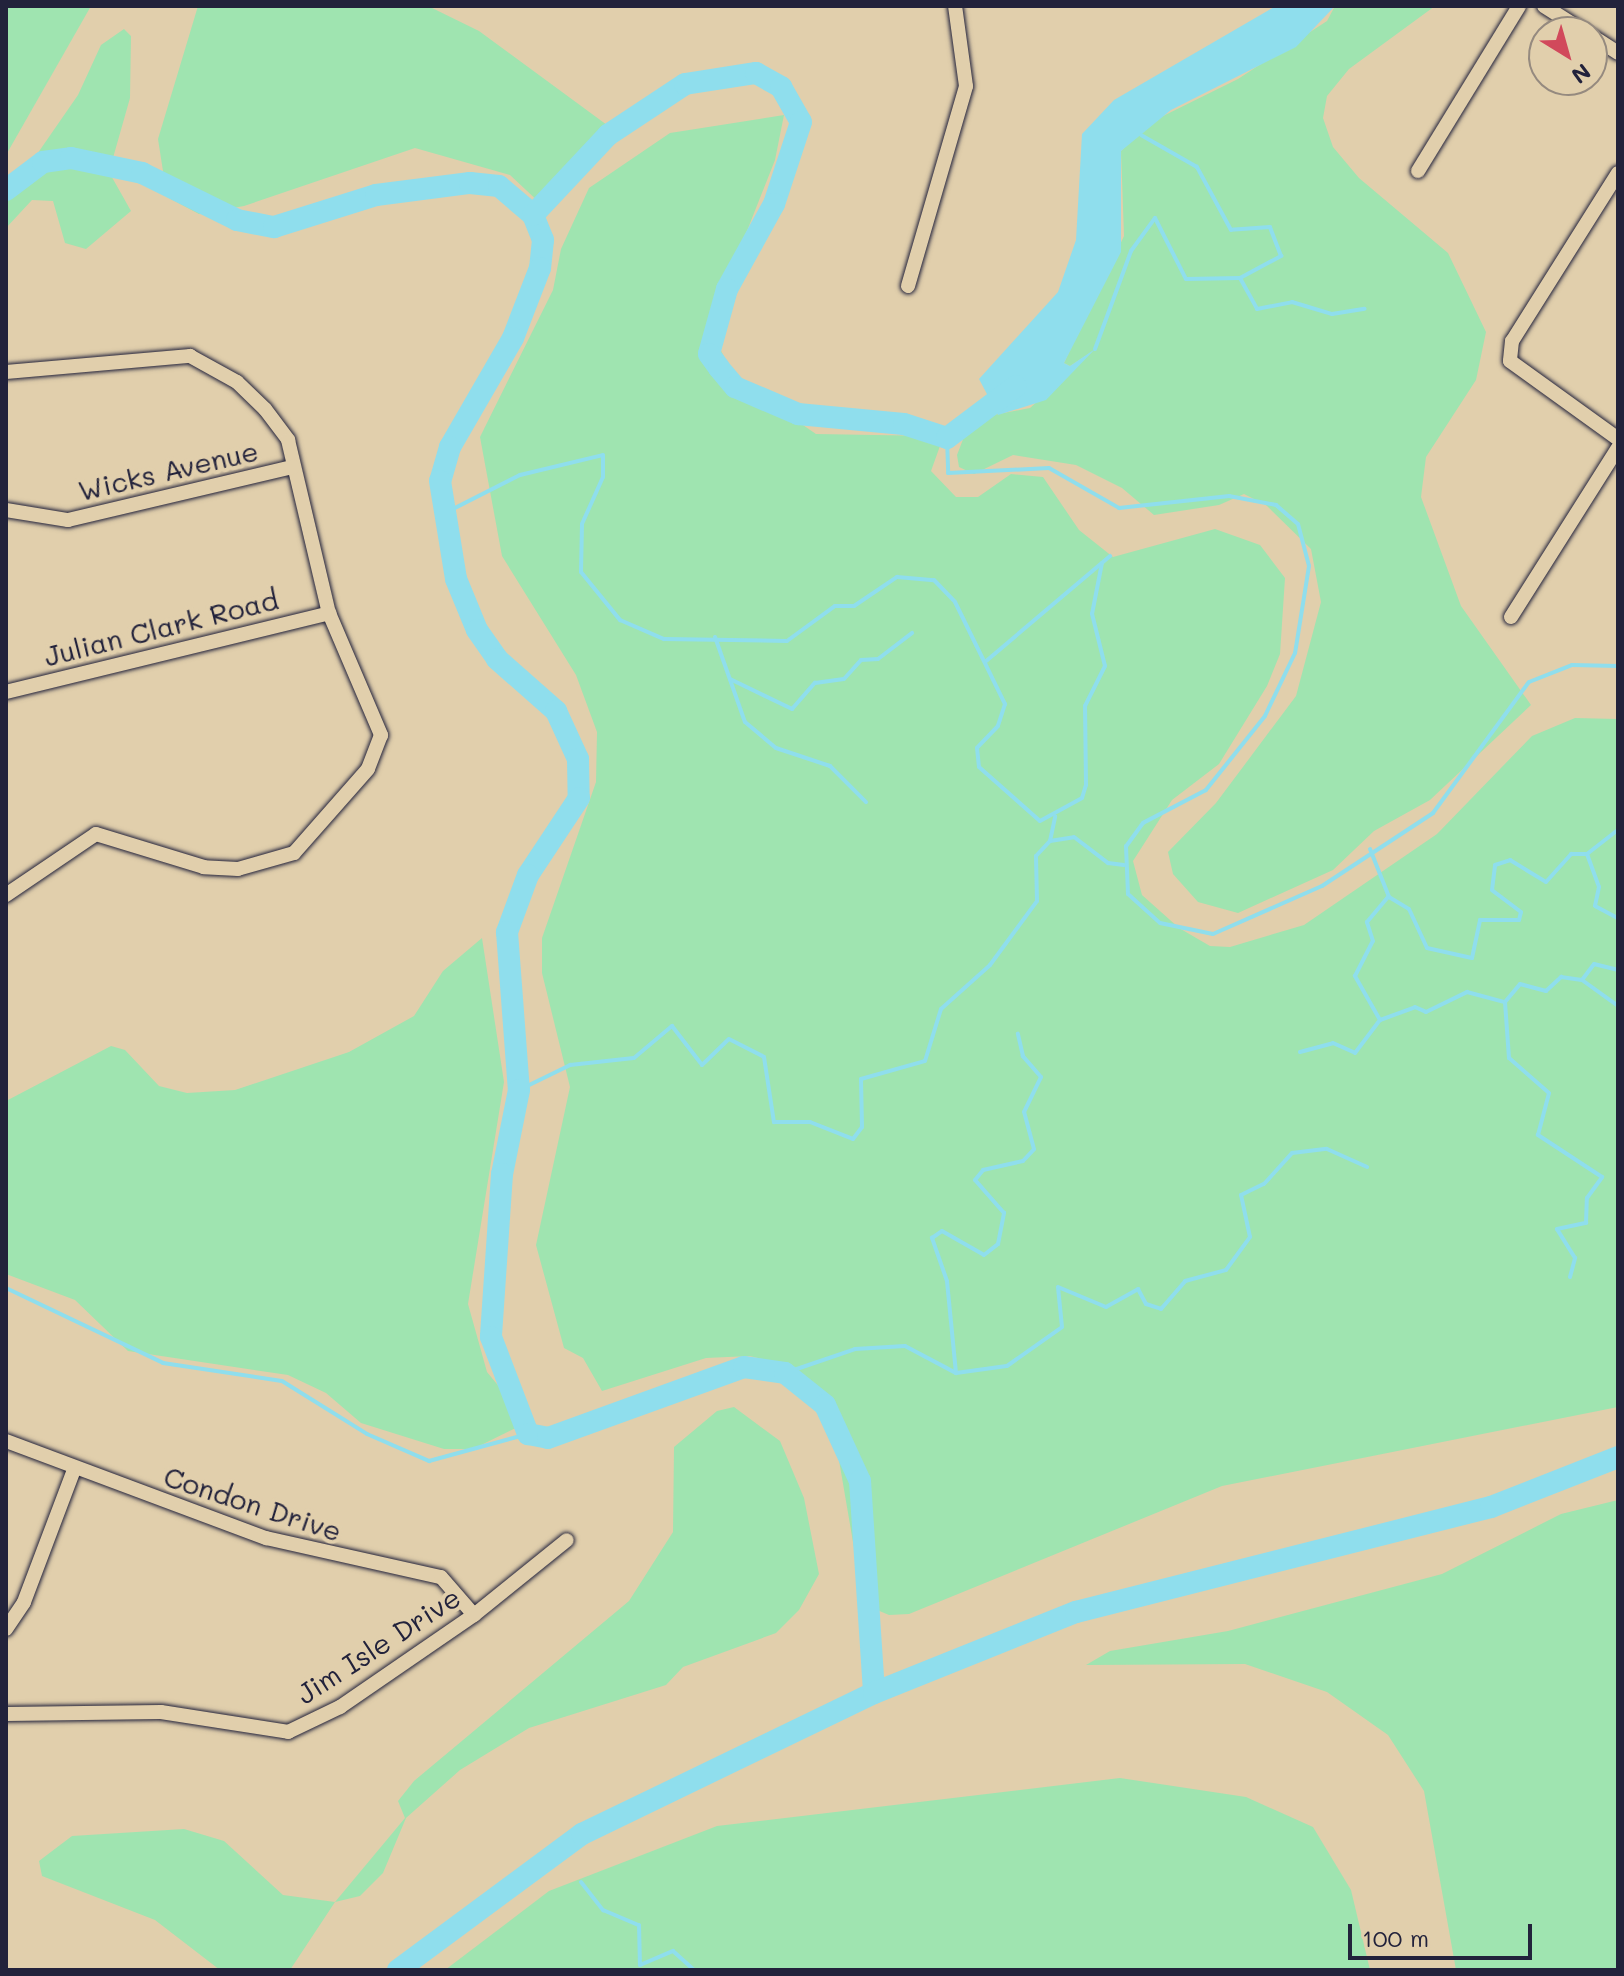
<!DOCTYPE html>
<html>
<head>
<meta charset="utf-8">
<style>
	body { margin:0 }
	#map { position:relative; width:1624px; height:1976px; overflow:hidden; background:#e1cfac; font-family:Mali,sans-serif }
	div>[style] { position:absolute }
	.green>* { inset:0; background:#9fe4b0 }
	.water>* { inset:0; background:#8fdeed }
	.stream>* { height:4px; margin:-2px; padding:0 2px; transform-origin:2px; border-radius:2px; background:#8fdeed }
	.river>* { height:22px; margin:-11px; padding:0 11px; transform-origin:11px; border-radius:11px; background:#8fdeed }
	.roads { filter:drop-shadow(0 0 2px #22223b) drop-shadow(0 0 2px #22223b) }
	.minor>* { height:14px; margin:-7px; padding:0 7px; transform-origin:7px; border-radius:7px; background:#e1cfac }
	span { translate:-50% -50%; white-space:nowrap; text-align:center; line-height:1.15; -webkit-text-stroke:8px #e1cfac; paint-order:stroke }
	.street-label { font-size:28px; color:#22223b }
	.frame { position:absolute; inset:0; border:8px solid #22223b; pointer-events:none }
	.north { position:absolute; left:1528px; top:16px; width:80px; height:80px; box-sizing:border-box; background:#e1cfac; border:2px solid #958a7f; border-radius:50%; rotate:143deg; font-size:22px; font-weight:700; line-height:32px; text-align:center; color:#22223b }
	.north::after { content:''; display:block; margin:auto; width:28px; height:36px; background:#d1495b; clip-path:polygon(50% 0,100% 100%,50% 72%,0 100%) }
	.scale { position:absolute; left:1348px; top:1924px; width:184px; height:36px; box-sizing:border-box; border:4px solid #22223b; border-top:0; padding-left:10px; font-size:24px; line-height:28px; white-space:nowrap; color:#22223b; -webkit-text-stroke:6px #e1cfac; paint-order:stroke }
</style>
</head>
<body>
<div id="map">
	<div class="green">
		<i style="clip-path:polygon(6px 6px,91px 6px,6px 155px)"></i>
		<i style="clip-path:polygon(198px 6px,428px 6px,479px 31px,607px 125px,561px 170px,542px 205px,510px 175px,415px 148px,244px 206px,199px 214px,167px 197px,158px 139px)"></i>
		<i style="clip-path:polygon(1335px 6px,1435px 6px,1349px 69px,1327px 96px,1323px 118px,1333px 147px,1359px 178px,1448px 253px,1486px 332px,1476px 380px,1426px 457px,1421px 497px,1461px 606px,1531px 705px,1430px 800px,1374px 831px,1333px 870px,1238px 913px,1198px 902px,1173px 874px,1168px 852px,1216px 803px,1296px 696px,1321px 602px,1311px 549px,1266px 505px,1244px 494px,1219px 505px,1154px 515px,1122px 488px,1076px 465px,1013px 455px,974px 474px,959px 467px,957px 455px,967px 429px,988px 416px,1030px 408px,1093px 351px,1070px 366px,1064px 363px,1124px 236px,1121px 151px,1153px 121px,1238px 79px,1327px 21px)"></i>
		<i style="clip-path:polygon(124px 29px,131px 36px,130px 98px,109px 172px,131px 211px,86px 249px,65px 243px,53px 201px,32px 200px,6px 228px,6px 199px,78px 95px,101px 45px)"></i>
		<i style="clip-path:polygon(784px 115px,775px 160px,715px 312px,720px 349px,736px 379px,816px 434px,933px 436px,940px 446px,931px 471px,956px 497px,978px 497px,1011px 474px,1043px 477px,1079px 530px,1113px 557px,1215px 529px,1260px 545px,1285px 578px,1280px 654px,1267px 686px,1219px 764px,1172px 800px,1133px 861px,1142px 895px,1179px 928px,1210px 946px,1230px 947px,1304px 925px,1437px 834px,1532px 736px,1575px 718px,1618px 719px,1618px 1407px,1222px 1486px,909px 1614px,889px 1615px,870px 1607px,859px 1577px,835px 1437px,811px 1390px,786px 1365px,750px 1356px,706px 1358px,602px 1391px,583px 1358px,564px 1348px,536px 1245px,570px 1087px,542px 973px,542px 938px,596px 782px,597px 732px,576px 675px,502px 556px,480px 437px,553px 290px,561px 249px,589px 188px,670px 133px)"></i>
		<i style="clip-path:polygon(482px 938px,504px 1082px,468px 1304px,487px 1372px,528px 1422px,473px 1449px,444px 1449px,361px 1423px,326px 1393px,288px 1375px,128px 1351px,75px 1300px,6px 1274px,6px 1101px,111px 1046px,125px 1050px,159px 1086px,187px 1093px,235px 1090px,349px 1052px,414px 1016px,443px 971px)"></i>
		<i style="clip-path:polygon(734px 1407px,780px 1441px,804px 1498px,819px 1574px,799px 1610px,776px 1633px,683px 1667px,666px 1685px,529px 1728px,460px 1770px,406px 1818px,383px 1873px,360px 1896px,335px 1902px,290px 1970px,220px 1970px,155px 1920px,42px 1876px,39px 1861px,72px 1836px,184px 1829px,224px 1841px,283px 1895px,335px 1902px,405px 1818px,398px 1801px,414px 1781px,629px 1601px,673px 1532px,674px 1447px,717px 1411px)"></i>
		<i style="clip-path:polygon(1618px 1500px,1618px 1970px,1456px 1970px,1424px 1791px,1388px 1735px,1327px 1692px,1245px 1664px,1086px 1665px,1110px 1651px,1228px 1631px,1442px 1574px,1561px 1514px)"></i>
		<i style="clip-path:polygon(1120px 1778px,1246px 1797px,1313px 1827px,1351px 1890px,1370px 1970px,445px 1970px,549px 1891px,717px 1826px)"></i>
	</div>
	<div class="water">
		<i style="clip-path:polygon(1276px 6px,1335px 6px,1296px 47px,1171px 110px,1121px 151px,1121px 252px,1064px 363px,1070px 366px,1095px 349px,1046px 400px,998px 415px,979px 379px,1058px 292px,1076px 240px,1082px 134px,1114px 100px)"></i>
	</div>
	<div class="stream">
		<i style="left:1240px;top:278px;width:35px;rotate:61deg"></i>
		<i style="left:1257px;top:309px;width:36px;rotate:-11deg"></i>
		<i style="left:1292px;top:302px;width:42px;rotate:16.7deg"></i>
		<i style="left:1332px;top:314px;width:33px;rotate:-9deg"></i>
		<i style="left:1095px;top:349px;width:104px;rotate:-69.8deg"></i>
		<i style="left:1131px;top:251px;width:41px;rotate:-54deg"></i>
		<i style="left:1155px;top:218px;width:68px;rotate:63.1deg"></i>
		<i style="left:1186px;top:279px;width:54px;rotate:-1.1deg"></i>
		<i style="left:1240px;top:278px;width:47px;rotate:-28.2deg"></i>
		<i style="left:1281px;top:256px;width:31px;rotate:-111deg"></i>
		<i style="left:1270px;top:227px;width:39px;rotate:176deg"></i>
		<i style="left:1231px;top:230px;width:72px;rotate:-118.4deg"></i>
		<i style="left:1197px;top:167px;width:64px;rotate:-150.3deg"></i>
		<i style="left:947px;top:438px;width:35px;rotate:88deg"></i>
		<i style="left:948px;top:473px;width:101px;rotate:-2.8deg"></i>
		<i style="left:1049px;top:468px;width:81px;rotate:29.7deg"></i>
		<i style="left:1119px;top:508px;width:111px;rotate:-6.2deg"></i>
		<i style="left:1229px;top:496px;width:48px;rotate:10.8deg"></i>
		<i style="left:1276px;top:505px;width:29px;rotate:41deg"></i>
		<i style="left:1298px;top:524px;width:43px;rotate:75.3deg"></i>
		<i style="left:1309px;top:566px;width:88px;rotate:99.1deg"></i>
		<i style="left:1295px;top:653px;width:70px;rotate:115.5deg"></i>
		<i style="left:1265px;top:716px;width:95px;rotate:128.6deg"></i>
		<i style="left:1206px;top:790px;width:71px;rotate:152.4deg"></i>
		<i style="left:1143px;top:823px;width:29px;rotate:126deg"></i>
		<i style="left:1126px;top:846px;width:48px;rotate:87.6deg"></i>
		<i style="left:1128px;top:894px;width:43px;rotate:42.2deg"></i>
		<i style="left:1160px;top:923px;width:54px;rotate:11.7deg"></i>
		<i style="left:1213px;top:934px;width:119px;rotate:-23.8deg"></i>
		<i style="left:1322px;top:886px;width:133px;rotate:-33.3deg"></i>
		<i style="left:1433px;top:813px;width:162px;rotate:-53.8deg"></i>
		<i style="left:1529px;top:682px;width:46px;rotate:-21.6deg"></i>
		<i style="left:1572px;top:665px;width:46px;rotate:1.2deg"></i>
		<i style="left:445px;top:513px;width:84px;rotate:-26.9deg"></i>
		<i style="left:520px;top:475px;width:85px;rotate:-13.5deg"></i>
		<i style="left:603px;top:455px;width:22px;rotate:90deg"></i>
		<i style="left:603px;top:477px;width:51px;rotate:114.1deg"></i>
		<i style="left:582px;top:524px;width:48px;rotate:91.2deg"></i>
		<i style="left:581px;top:572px;width:62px;rotate:50.9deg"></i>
		<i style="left:620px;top:620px;width:48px;rotate:23.4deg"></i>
		<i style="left:664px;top:639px;width:123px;rotate:0.9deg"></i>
		<i style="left:787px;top:641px;width:59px;rotate:-36.1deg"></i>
		<i style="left:835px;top:606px;width:19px"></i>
		<i style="left:854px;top:606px;width:52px;rotate:-34deg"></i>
		<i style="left:897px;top:577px;width:37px;rotate:5deg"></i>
		<i style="left:934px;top:580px;width:30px;rotate:46deg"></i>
		<i style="left:955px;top:602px;width:114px;rotate:63.9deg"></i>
		<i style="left:1005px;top:704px;width:23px;rotate:108deg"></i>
		<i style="left:998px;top:726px;width:30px;rotate:134deg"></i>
		<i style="left:977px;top:748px;width:19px;rotate:84deg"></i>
		<i style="left:979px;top:767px;width:81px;rotate:41.5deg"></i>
		<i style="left:1040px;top:821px;width:48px;rotate:-28.7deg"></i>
		<i style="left:1082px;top:798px;width:14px;rotate:-73deg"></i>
		<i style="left:1086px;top:785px;width:79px;rotate:-90.7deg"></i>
		<i style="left:1085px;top:706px;width:45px;rotate:-63.4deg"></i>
		<i style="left:1105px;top:666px;width:54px;rotate:-104deg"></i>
		<i style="left:1092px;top:614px;width:52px;rotate:-78.9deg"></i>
		<i style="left:715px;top:637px;width:90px;rotate:70.6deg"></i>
		<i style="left:745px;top:722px;width:40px;rotate:40deg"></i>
		<i style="left:776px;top:748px;width:57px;rotate:18.4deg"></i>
		<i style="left:830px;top:766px;width:51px;rotate:45deg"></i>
		<i style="left:985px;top:662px;width:164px;rotate:-40.3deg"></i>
		<i style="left:730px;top:679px;width:69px;rotate:25.8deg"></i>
		<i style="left:792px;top:709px;width:35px;rotate:-49deg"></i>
		<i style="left:815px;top:683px;width:29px;rotate:-8deg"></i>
		<i style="left:844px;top:679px;width:25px;rotate:-48deg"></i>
		<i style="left:861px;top:660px;width:17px;rotate:-3deg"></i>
		<i style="left:878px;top:659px;width:43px;rotate:-37.4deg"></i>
		<i style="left:1050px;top:841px;width:24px;rotate:-9deg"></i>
		<i style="left:1074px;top:837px;width:43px;rotate:37.4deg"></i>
		<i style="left:1108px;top:863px;width:16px;rotate:7deg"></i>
		<i style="left:1370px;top:849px;width:52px;rotate:68.4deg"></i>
		<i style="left:1389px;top:897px;width:23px;rotate:31deg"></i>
		<i style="left:1409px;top:909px;width:43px;rotate:65.2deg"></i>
		<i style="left:1427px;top:948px;width:46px;rotate:12.5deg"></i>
		<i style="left:1472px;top:958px;width:39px;rotate:-78deg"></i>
		<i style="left:1480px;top:920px;width:39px"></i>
		<i style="left:1519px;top:920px;width:8px;rotate:-76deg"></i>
		<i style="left:1521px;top:912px;width:36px;rotate:-143deg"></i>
		<i style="left:1492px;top:890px;width:25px;rotate:-83deg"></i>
		<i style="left:1495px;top:865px;width:16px;rotate:-18deg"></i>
		<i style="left:1510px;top:860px;width:42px;rotate:31.4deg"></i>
		<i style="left:1546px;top:882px;width:38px;rotate:-48deg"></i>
		<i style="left:1571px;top:854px;width:16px"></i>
		<i style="left:1587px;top:854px;width:35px;rotate:70deg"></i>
		<i style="left:1599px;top:887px;width:19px;rotate:102deg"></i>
		<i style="left:1595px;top:906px;width:26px;rotate:28deg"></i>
		<i style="left:1587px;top:854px;width:39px;rotate:-38deg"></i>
		<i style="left:1582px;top:980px;width:20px;rotate:-53deg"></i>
		<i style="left:1594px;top:964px;width:25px;rotate:14deg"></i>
		<i style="left:1380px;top:1020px;width:51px;rotate:-119.6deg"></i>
		<i style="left:1355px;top:976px;width:39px;rotate:-63deg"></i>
		<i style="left:1373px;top:941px;width:20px;rotate:-108deg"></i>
		<i style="left:1367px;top:922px;width:33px;rotate:-50deg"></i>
		<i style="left:1380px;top:1020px;width:37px;rotate:-20deg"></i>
		<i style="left:1415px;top:1007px;width:12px;rotate:24deg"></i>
		<i style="left:1426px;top:1012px;width:46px;rotate:-26deg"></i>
		<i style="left:1467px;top:992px;width:39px;rotate:15deg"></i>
		<i style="left:1300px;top:1052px;width:34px;rotate:-15deg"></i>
		<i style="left:1333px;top:1043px;width:24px;rotate:24deg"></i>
		<i style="left:1355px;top:1053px;width:41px;rotate:-52.9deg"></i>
		<i style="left:519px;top:1090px;width:57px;rotate:-26.1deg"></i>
		<i style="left:570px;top:1065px;width:64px;rotate:-6.2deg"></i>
		<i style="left:634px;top:1058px;width:50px;rotate:-40.1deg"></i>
		<i style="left:672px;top:1026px;width:49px;rotate:52.4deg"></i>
		<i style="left:702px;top:1065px;width:37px;rotate:-44deg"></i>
		<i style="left:729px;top:1039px;width:39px;rotate:27deg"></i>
		<i style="left:764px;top:1057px;width:66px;rotate:81.3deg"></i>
		<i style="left:774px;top:1122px;width:36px"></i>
		<i style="left:810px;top:1122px;width:46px;rotate:21.6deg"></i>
		<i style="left:853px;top:1139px;width:15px;rotate:-53deg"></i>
		<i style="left:862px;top:1127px;width:48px;rotate:-91.2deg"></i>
		<i style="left:861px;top:1079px;width:66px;rotate:-15.7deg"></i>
		<i style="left:925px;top:1061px;width:54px;rotate:-72.9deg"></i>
		<i style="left:941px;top:1009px;width:66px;rotate:-41.9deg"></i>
		<i style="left:990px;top:965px;width:79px;rotate:-53.7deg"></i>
		<i style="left:1037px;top:901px;width:45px;rotate:-91.3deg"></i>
		<i style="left:1036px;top:856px;width:21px;rotate:-47deg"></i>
		<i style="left:1050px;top:841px;width:25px;rotate:-78deg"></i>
		<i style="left:1570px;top:1277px;width:20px;rotate:-75deg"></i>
		<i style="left:1575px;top:1258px;width:34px;rotate:-122deg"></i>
		<i style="left:1557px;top:1229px;width:30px;rotate:-12deg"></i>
		<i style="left:1586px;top:1223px;width:25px;rotate:-88deg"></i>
		<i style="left:1587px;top:1198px;width:26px;rotate:-54deg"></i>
		<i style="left:1602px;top:1177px;width:77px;rotate:-146.7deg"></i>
		<i style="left:1538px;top:1135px;width:43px;rotate:-75.3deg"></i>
		<i style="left:1549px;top:1093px;width:53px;rotate:-138.8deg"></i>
		<i style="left:1509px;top:1058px;width:56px;rotate:-94.1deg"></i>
		<i style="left:1505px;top:1002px;width:23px;rotate:-50deg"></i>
		<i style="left:1520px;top:984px;width:27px;rotate:15deg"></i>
		<i style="left:1546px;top:991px;width:21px;rotate:-43deg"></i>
		<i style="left:1561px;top:977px;width:21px;rotate:8deg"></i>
		<i style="left:1582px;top:980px;width:44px;rotate:35.8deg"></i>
		<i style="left:6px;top:1288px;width:174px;rotate:25.5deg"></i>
		<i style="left:163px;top:1363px;width:120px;rotate:8.6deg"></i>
		<i style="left:282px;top:1381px;width:100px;rotate:31.9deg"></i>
		<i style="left:367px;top:1434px;width:68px;rotate:23.5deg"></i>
		<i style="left:429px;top:1461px;width:103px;rotate:-15.3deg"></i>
		<i style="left:785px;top:1373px;width:74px;rotate:-18.9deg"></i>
		<i style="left:855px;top:1349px;width:50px;rotate:-3.4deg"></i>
		<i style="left:905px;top:1346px;width:58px;rotate:27.9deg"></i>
		<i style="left:956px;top:1373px;width:51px;rotate:-7.8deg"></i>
		<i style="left:1007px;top:1366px;width:67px;rotate:-35.3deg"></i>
		<i style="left:1062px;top:1327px;width:40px;rotate:-95.7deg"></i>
		<i style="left:1058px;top:1287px;width:52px;rotate:22.6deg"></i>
		<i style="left:1106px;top:1307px;width:37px;rotate:-29deg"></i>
		<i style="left:1138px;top:1289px;width:17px;rotate:62deg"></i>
		<i style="left:1146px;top:1304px;width:16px;rotate:18deg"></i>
		<i style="left:1161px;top:1309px;width:37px;rotate:-49deg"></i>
		<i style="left:1185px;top:1281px;width:42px;rotate:-15deg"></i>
		<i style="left:1226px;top:1270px;width:41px;rotate:-54deg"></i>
		<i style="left:1250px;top:1237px;width:43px;rotate:-102.1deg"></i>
		<i style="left:1241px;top:1195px;width:25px;rotate:-26deg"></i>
		<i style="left:1264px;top:1184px;width:42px;rotate:-47.9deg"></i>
		<i style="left:1292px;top:1153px;width:35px;rotate:-7deg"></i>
		<i style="left:1327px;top:1149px;width:44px;rotate:24.2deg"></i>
		<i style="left:956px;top:1373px;width:92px;rotate:-95.6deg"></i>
		<i style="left:947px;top:1281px;width:46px;rotate:-109.2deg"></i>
		<i style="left:932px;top:1238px;width:12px;rotate:-35deg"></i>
		<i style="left:942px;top:1231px;width:48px;rotate:29.7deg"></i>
		<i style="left:984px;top:1255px;width:18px;rotate:-38deg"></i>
		<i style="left:998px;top:1244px;width:32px;rotate:-79deg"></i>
		<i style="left:1004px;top:1213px;width:44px;rotate:-131.3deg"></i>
		<i style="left:975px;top:1180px;width:13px;rotate:-51deg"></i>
		<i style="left:983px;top:1170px;width:41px;rotate:-12.7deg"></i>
		<i style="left:1023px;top:1161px;width:16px;rotate:-47deg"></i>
		<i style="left:1034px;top:1149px;width:38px;rotate:-105deg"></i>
		<i style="left:1024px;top:1112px;width:39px;rotate:-64deg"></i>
		<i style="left:1041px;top:1077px;width:28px;rotate:-131deg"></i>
		<i style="left:1023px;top:1056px;width:23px;rotate:-103deg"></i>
		<i style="left:581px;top:1882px;width:36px;rotate:52deg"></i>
		<i style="left:603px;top:1910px;width:39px;rotate:23deg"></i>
		<i style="left:639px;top:1925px;width:40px;rotate:88.6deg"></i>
		<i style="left:640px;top:1965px;width:36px;rotate:-23deg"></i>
		<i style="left:673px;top:1951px;width:28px;rotate:42deg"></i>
	</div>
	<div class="river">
		<i style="left:6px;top:190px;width:46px;rotate:-37.1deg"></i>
		<i style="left:43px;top:162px;width:28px;rotate:-8deg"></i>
		<i style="left:71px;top:158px;width:73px;rotate:11.9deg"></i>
		<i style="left:142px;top:173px;width:106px;rotate:26.3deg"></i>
		<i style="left:237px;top:220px;width:38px;rotate:11deg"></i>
		<i style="left:274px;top:227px;width:107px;rotate:-17.4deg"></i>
		<i style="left:376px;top:195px;width:95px;rotate:-7.3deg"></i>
		<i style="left:470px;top:183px;width:29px;rotate:6deg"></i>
		<i style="left:499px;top:186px;width:45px;rotate:40.5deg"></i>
		<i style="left:533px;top:215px;width:27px;rotate:68deg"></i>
		<i style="left:543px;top:240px;width:28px;rotate:96deg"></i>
		<i style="left:540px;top:268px;width:75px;rotate:111.1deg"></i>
		<i style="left:513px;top:338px;width:126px;rotate:120deg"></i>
		<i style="left:450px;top:447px;width:35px;rotate:106deg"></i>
		<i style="left:440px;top:481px;width:99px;rotate:80.7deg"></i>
		<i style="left:456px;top:579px;width:55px;rotate:67.6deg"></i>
		<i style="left:477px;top:630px;width:35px;rotate:55deg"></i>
		<i style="left:497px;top:659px;width:79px;rotate:41.4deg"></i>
		<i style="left:556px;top:711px;width:53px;rotate:65.4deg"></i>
		<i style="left:578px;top:759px;width:39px;rotate:89deg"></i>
		<i style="left:579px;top:798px;width:92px;rotate:123.5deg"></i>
		<i style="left:528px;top:875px;width:61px;rotate:110.2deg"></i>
		<i style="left:507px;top:932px;width:158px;rotate:85.7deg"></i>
		<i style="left:519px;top:1090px;width:86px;rotate:101.4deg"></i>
		<i style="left:502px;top:1174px;width:163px;rotate:93.9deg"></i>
		<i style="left:491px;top:1337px;width:104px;rotate:69.1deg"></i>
		<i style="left:528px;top:1434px;width:20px;rotate:11deg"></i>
		<i style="left:548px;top:1438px;width:208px;rotate:-19.9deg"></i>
		<i style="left:744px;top:1367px;width:41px;rotate:8.3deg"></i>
		<i style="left:785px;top:1373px;width:51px;rotate:38.7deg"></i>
		<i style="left:825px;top:1405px;width:84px;rotate:65.3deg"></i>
		<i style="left:860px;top:1481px;width:212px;rotate:86.2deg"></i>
		<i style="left:533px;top:215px;width:110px;rotate:-46.8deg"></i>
		<i style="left:608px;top:135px;width:92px;rotate:-33.5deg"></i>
		<i style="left:685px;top:84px;width:72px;rotate:-8.8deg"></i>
		<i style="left:756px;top:73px;width:29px;rotate:29deg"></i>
		<i style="left:781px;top:87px;width:40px;rotate:60.3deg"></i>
		<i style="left:801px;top:122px;width:86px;rotate:108.2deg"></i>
		<i style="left:774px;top:204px;width:97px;rotate:118.9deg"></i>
		<i style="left:727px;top:289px;width:67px;rotate:105.5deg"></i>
		<i style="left:709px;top:354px;width:17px;rotate:54deg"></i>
		<i style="left:719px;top:368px;width:25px;rotate:50deg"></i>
		<i style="left:735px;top:387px;width:69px;rotate:23.2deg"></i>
		<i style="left:798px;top:414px;width:106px;rotate:5.4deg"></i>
		<i style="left:904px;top:424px;width:45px;rotate:18deg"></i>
		<i style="left:947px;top:438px;width:86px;rotate:-37deg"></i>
		<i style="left:398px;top:1970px;width:229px;rotate:-36.5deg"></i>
		<i style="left:582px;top:1834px;width:324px;rotate:-25.8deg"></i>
		<i style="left:874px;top:1693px;width:218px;rotate:-21.9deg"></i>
		<i style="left:1076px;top:1612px;width:428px;rotate:-14.2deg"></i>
		<i style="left:1491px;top:1507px;width:136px;rotate:-21.5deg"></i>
	</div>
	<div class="roads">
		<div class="minor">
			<i style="left:1544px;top:6px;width:49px;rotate:32.4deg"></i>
			<i style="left:1592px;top:36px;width:31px;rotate:33deg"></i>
			<i style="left:1418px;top:171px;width:193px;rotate:-58.5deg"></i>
			<i style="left:1618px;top:173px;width:199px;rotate:122.2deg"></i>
			<i style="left:1512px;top:341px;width:20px;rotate:96deg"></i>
			<i style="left:1510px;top:361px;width:133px;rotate:35.8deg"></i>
			<i style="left:908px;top:286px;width:208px;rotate:-73.8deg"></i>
			<i style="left:966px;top:86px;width:81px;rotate:-97.8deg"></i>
			<i style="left:6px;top:372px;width:185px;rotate:-5deg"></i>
			<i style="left:190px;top:356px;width:54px;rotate:29deg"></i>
			<i style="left:237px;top:382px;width:39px;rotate:44deg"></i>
			<i style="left:265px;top:409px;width:39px;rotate:53deg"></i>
			<i style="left:288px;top:440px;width:178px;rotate:76.7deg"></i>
			<i style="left:329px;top:613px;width:133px;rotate:66.9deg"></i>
			<i style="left:381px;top:735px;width:36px;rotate:111deg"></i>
			<i style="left:368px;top:769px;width:112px;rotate:131.4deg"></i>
			<i style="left:294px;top:853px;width:58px;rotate:164.1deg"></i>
			<i style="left:238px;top:869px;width:34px;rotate:-177deg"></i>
			<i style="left:204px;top:867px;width:113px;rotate:-163deg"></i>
			<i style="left:96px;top:834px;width:109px;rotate:145.9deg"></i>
			<i style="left:6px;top:510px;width:63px;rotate:9.2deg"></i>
			<i style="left:68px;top:520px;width:231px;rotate:-13.3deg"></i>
			<i style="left:1511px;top:617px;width:200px;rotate:-57.7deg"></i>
			<i style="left:6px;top:692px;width:333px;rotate:-13.7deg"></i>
			<i style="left:6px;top:1441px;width:278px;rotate:20.5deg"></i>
			<i style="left:266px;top:1538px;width:179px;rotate:12.6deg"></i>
			<i style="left:441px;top:1577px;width:50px;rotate:49deg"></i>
			<i style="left:6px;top:1629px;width:32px;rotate:-56deg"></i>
			<i style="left:24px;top:1602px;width:141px;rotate:-69.3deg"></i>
			<i style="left:6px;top:1714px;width:155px;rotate:-0.7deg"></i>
			<i style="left:161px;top:1712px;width:129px;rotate:8.9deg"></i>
			<i style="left:288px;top:1732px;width:58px;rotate:-25.7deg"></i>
			<i style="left:340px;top:1707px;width:163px;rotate:-34.5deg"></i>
			<i style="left:474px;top:1615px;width:119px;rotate:-38.9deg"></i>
		</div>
	</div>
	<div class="street-label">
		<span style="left:168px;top:470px;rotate:-13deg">Wicks Avenue</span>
		<span style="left:161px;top:627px;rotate:-14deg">Julian Clark Road</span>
		<span style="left:253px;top:1503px;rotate:18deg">Condon Drive</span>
		<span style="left:378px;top:1645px;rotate:-33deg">Jim Isle Drive</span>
	</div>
	<div class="frame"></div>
	<div class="north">N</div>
	<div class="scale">100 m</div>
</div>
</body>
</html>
